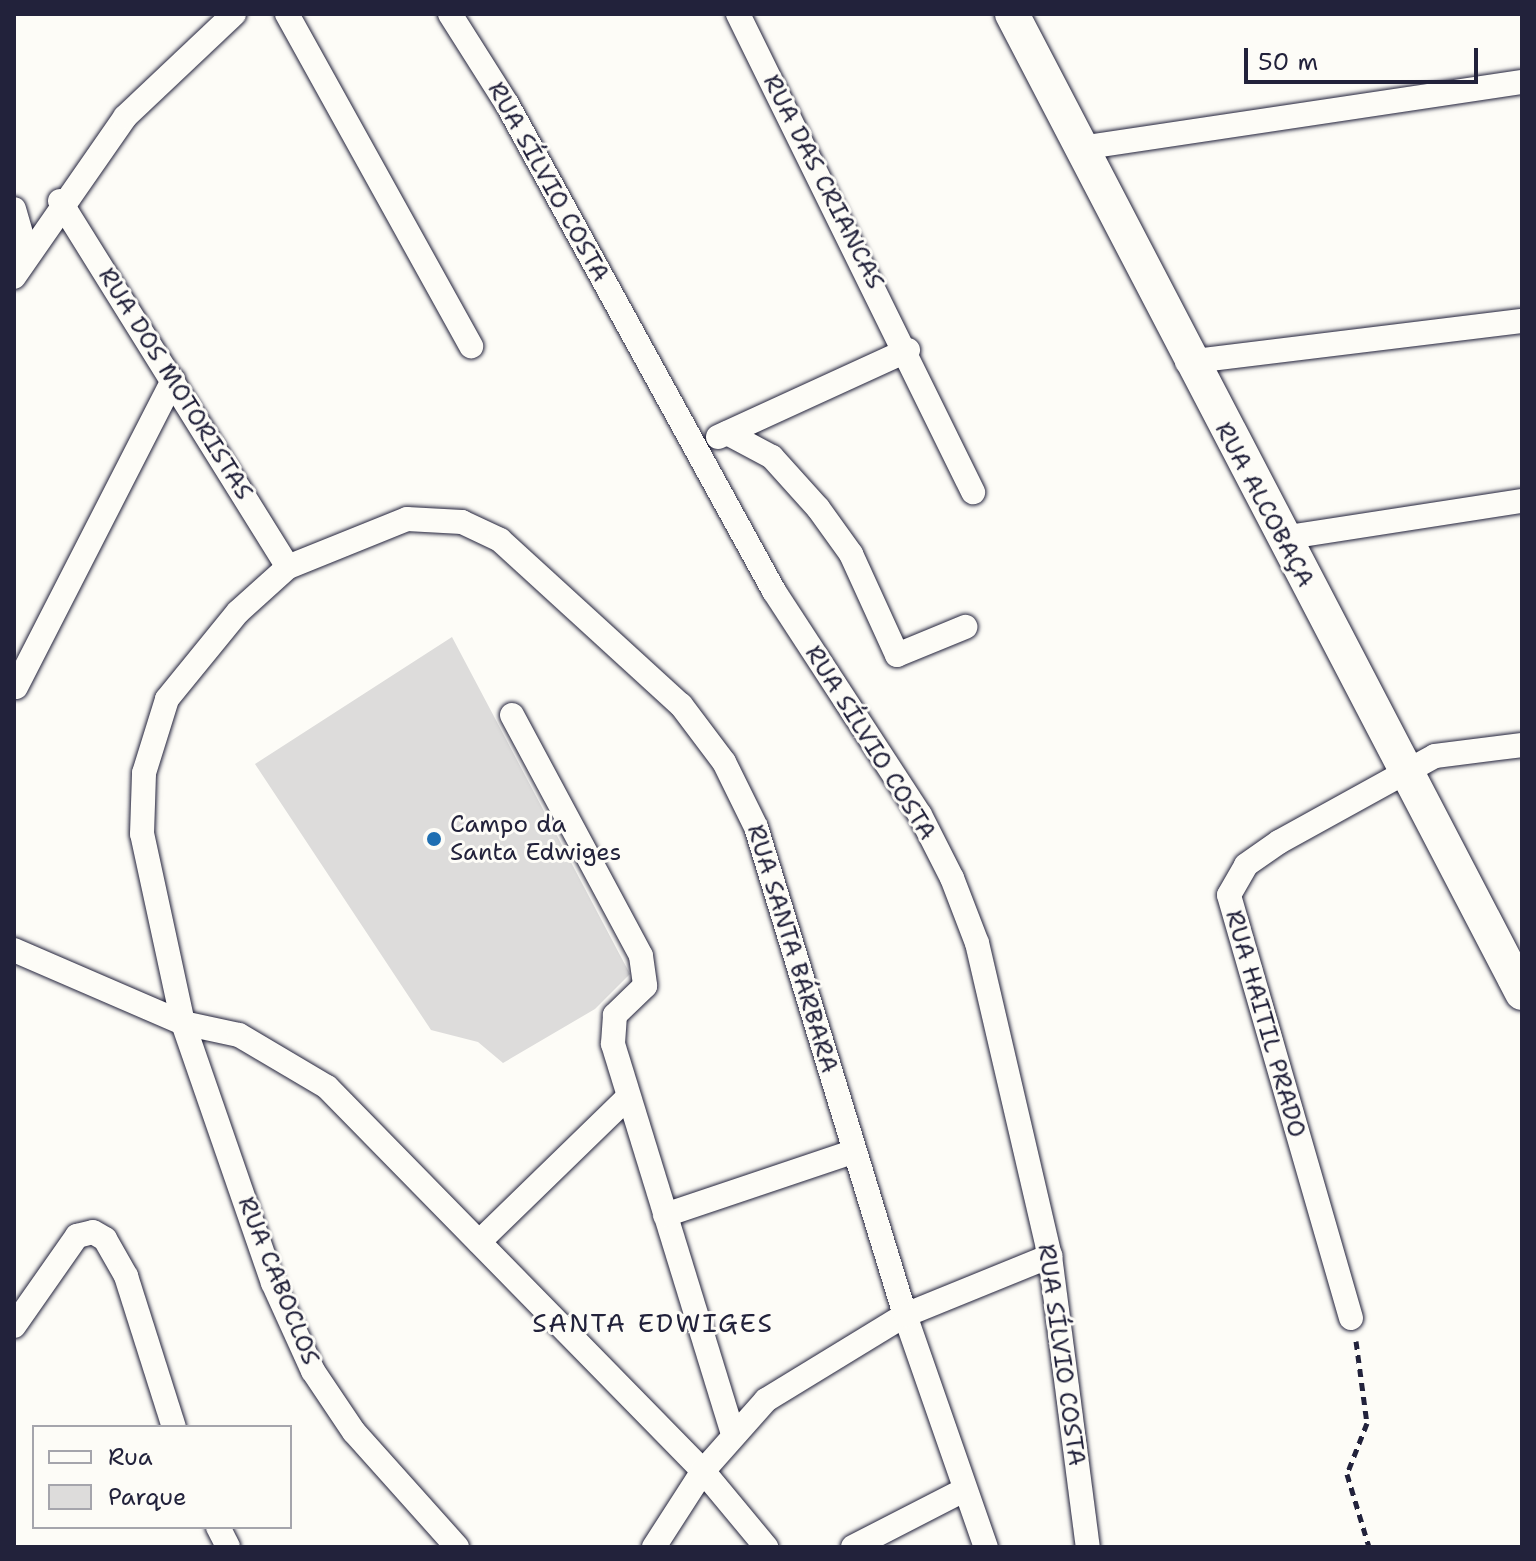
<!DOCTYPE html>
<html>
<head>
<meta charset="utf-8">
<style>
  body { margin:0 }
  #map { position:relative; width:1536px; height:1561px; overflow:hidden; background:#fdfcf7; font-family:"Shantell Sans",sans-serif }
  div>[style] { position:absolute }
  .green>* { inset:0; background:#dddcdb }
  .path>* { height:5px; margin-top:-2.5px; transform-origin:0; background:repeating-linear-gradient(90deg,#22223b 0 8px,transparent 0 14px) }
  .roads { filter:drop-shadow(0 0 2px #22223b) drop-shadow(0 0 2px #22223b) }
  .street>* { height:24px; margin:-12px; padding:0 12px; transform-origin:12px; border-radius:12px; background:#fdfcf7 }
  .secondary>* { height:34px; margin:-17px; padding:0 17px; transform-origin:17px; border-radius:17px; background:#fdfcf7 }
  .dots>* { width:22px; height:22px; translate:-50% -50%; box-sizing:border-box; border:4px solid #fdfcf7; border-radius:50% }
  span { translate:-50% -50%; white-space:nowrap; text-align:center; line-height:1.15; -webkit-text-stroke:6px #fdfcf7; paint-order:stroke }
  .street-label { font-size:24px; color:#22223b }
  .poi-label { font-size:24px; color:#22223b }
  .left { translate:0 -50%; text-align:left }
  .neighbourhood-label { font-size:26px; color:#22223b; letter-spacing:2px }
  .frame { position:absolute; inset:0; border:16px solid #22223b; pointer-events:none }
  .legend { position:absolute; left:32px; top:1425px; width:260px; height:104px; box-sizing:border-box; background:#fdfcf7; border:2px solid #a5a5ac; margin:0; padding:10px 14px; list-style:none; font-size:24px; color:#22223b }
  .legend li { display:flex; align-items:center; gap:16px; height:40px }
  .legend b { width:40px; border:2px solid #a5a5ac }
  .scale { position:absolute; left:1244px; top:48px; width:234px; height:36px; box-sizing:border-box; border:4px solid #22223b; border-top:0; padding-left:10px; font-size:24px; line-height:28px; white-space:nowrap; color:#22223b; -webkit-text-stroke:6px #fdfcf7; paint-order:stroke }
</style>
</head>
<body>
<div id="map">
  <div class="green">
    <div style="clip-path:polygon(452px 637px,630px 974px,595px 1009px,503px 1063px,478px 1042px,431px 1030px,255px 764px)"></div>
  </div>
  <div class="path">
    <div style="left:1356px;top:1341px;width:83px;rotate:82.4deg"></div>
    <div style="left:1367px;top:1423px;width:55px;rotate:111.4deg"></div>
    <div style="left:1347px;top:1474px;width:76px;rotate:73.2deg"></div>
  </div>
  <div class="roads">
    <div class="street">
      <div style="left:287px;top:14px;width:380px;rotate:61deg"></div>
      <div style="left:450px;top:14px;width:107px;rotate:57.7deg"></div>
      <div style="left:507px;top:104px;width:555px;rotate:61.27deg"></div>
      <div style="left:774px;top:591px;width:267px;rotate:56.9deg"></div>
      <div style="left:920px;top:815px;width:71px;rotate:63.1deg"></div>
      <div style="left:952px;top:878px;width:70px;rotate:69deg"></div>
      <div style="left:977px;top:943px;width:321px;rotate:76.9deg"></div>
      <div style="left:1050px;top:1256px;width:293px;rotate:82.6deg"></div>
      <div style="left:738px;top:14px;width:533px;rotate:63.82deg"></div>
      <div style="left:1080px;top:148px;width:447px;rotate:-8.5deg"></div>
      <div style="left:60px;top:201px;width:431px;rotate:58.1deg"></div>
      <div style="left:14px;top:209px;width:47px;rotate:73.9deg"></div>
      <div style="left:14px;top:277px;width:195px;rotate:-55.2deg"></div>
      <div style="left:125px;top:117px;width:150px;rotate:-43.4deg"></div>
      <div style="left:1187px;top:362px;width:337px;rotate:-7deg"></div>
      <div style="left:727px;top:433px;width:51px;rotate:28.1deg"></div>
      <div style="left:772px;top:457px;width:69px;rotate:48deg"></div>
      <div style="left:818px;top:508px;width:57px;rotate:54.3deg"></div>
      <div style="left:851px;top:554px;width:111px;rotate:65.5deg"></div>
      <div style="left:897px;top:655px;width:74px;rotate:-22.4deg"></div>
      <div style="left:718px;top:437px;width:209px;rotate:-24.6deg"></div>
      <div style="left:1282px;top:538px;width:243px;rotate:-8.8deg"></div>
      <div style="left:16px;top:687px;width:345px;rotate:-62.9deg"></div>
      <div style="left:512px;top:715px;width:273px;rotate:61.8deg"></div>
      <div style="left:641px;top:956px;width:30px;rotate:82deg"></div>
      <div style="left:645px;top:986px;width:42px;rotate:136deg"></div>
      <div style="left:615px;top:1015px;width:29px;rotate:94deg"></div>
      <div style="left:613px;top:1044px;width:408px;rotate:72.9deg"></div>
      <div style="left:14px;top:950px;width:184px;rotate:23.4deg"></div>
      <div style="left:183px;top:1023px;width:57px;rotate:12.1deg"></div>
      <div style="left:239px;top:1035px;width:102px;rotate:30.6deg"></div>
      <div style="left:327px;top:1087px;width:537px;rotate:45.6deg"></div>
      <div style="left:703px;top:1471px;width:99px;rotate:50.3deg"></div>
      <div style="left:665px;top:1215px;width:200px;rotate:-18.6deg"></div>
      <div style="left:479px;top:1242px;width:208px;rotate:-44.2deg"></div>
      <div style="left:1351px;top:1318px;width:440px;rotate:-106.1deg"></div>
      <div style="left:1229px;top:895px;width:34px;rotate:-60deg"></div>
      <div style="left:1246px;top:865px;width:40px;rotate:-34.9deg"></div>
      <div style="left:1279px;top:842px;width:178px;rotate:-28.9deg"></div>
      <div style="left:1435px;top:756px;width:88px;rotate:-7.2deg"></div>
      <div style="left:14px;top:1326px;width:110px;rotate:-55deg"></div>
      <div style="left:77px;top:1236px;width:16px;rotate:-14deg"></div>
      <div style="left:93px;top:1232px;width:14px;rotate:30deg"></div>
      <div style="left:105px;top:1239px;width:43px;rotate:60.4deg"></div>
      <div style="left:126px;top:1276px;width:158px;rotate:72.4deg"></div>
      <div style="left:218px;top:1527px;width:22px;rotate:63deg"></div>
      <div style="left:457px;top:1547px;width:154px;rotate:-131.8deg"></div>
      <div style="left:354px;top:1432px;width:73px;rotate:-123.9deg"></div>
      <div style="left:313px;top:1371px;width:97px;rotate:-114.4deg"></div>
      <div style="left:273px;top:1283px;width:275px;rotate:-109.1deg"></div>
      <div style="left:183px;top:1023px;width:193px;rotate:-102.2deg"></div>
      <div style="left:142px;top:834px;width:61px;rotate:-88.1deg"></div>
      <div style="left:144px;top:773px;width:77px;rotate:-72.7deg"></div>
      <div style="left:167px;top:699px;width:112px;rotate:-50.8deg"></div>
      <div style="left:238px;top:612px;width:67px;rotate:-42deg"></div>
      <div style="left:288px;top:567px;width:128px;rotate:-22deg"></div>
      <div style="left:407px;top:519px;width:55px;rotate:3.1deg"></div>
      <div style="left:462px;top:522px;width:42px;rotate:25.3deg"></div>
      <div style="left:500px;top:540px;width:245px;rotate:42.4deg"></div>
      <div style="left:681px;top:705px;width:71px;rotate:53deg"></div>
      <div style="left:724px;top:762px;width:72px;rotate:63.8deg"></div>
      <div style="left:756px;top:827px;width:510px;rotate:73.02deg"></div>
      <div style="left:905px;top:1315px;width:246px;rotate:70.8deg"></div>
      <div style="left:654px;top:1547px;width:90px;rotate:-57.2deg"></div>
      <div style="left:703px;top:1471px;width:95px;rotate:-48.4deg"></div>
      <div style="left:766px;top:1400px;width:163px;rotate:-31.4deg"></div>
      <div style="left:905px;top:1315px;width:157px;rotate:-22.1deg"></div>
      <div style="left:853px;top:1547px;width:125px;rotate:-27.2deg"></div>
    </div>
    <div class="secondary">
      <div style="left:1012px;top:14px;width:1104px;rotate:62.48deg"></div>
    </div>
  </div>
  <div class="dots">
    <div style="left:434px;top:839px;background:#1f6fb2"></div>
  </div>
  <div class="street-label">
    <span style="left:548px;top:182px;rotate:61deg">RUA SÍLVIO COSTA</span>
    <span style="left:823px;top:182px;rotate:63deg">RUA DAS CRIANCAS</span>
    <span style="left:175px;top:384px;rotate:58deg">RUA DOS MOTORISTAS</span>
    <span style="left:1264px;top:505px;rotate:62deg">RUA ALCOBAÇA</span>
    <span style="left:870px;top:743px;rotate:58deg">RUA SÍLVIO COSTA</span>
    <span style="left:792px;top:949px;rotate:73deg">RUA SANTA BÁRBARA</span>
    <span style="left:1265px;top:1024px;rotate:74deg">RUA HAITIL PRADO</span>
    <span style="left:278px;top:1281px;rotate:68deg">RUA CABOCLOS</span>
    <span style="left:1061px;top:1355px;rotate:82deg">RUA SÍLVIO COSTA</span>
  </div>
  <div class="poi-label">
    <span class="left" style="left:450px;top:839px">Campo da<br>Santa Edwiges</span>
  </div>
  <div class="neighbourhood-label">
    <span style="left:653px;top:1323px">SANTA EDWIGES</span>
  </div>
  <div class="frame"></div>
  <ul class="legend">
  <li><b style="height:10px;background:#fdfcf7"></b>Rua</li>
  <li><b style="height:22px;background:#dddcdb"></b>Parque</li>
  </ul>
  <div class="scale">50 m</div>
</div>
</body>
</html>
